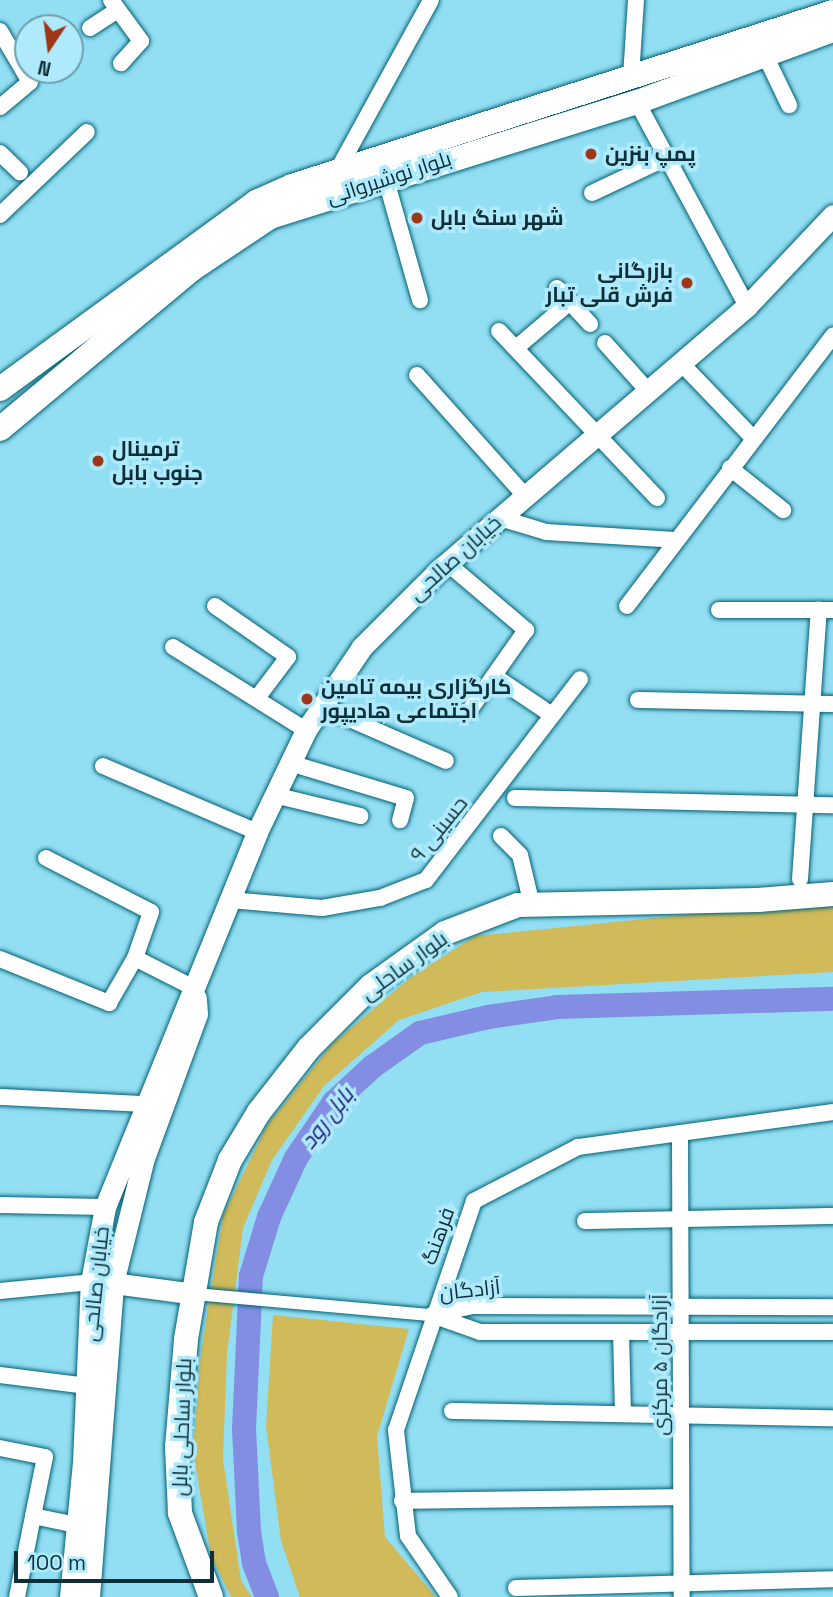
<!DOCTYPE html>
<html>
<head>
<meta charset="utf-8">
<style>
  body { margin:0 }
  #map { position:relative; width:833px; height:1597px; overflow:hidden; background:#92dff4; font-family:"Space Grotesk",Cairo,sans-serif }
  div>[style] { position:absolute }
  .green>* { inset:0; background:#d0ba5a }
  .river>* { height:24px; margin:-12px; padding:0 12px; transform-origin:12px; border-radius:12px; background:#838ee3 }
  .roads { filter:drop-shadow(0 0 2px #006174) drop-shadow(0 0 2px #006174) }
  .pedestrian>* { height:12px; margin:-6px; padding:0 6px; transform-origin:6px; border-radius:6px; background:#fff }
  .minor>* { height:16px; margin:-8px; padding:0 8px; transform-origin:8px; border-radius:8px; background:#fff }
  .secondary>* { height:21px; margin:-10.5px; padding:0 10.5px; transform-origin:10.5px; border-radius:10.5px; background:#fff }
  .primary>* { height:24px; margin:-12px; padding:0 12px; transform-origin:12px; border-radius:12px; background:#fff }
  .dots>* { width:19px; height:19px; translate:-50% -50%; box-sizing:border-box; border:4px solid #aeeafb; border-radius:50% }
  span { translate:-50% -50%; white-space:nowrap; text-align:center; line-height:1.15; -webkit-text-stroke:7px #aeeafb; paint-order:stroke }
  .poi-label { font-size:21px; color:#0e2f37; font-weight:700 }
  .left { translate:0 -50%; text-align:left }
  .right { translate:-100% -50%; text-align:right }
  .street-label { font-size:21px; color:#0e2f37 }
  .water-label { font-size:23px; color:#2a2486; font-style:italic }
  .north { position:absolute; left:14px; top:14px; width:70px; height:70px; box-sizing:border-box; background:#aeeafb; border:2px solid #6e9fad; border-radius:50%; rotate:193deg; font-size:19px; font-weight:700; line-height:28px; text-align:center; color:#0e2f37 }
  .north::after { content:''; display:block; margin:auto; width:24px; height:32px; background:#9e3717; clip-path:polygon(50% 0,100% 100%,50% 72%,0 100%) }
  .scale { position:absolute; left:14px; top:1551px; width:200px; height:32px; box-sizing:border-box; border:4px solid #0e2f37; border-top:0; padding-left:9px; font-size:21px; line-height:24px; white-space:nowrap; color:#0e2f37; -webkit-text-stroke:5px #aeeafb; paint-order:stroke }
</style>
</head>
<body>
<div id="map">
  <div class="green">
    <div style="clip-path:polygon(833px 905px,833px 972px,482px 992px,399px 1020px,324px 1086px,272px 1160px,243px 1228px,227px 1353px,223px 1459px,241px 1581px,252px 1597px,231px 1597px,211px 1556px,193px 1451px,201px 1352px,223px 1215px,267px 1125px,332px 1044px,410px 978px,475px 936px,733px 910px)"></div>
    <div style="clip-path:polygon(273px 1315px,409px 1329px,377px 1436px,385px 1537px,436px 1597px,300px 1597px,281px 1541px,266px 1426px)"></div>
  </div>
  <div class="river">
    <div style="left:267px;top:1597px;width:36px;rotate:-111deg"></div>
    <div style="left:254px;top:1563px;width:32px;rotate:-99deg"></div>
    <div style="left:249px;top:1531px;width:102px;rotate:-92.8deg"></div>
    <div style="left:244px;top:1429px;width:153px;rotate:-87.4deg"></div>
    <div style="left:251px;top:1276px;width:62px;rotate:-73deg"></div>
    <div style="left:269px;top:1217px;width:65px;rotate:-65.4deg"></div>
    <div style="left:296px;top:1158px;width:68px;rotate:-55.8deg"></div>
    <div style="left:334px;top:1102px;width:52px;rotate:-42.6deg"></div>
    <div style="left:372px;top:1067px;width:59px;rotate:-35.3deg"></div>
    <div style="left:420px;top:1033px;width:70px;rotate:-13.2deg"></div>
    <div style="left:488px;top:1017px;width:70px;rotate:-8.2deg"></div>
    <div style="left:557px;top:1007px;width:276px;rotate:-1.7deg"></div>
  </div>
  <div class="roads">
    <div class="pedestrian">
      <div style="left:195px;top:1294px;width:238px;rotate:5.1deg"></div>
    </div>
    <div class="minor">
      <div style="left:111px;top:0;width:51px;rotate:53.8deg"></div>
      <div style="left:141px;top:41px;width:30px;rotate:132deg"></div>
      <div style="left:90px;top:28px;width:33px;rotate:-33deg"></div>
      <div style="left:0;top:31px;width:59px;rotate:59.5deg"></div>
      <div style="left:30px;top:82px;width:39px;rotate:140deg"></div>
      <div style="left:764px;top:53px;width:58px;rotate:64.3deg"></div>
      <div style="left:631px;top:77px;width:77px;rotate:-86.3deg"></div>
      <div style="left:637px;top:102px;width:232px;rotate:61.7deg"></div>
      <div style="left:0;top:153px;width:28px;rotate:44deg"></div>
      <div style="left:336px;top:173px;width:197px;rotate:-61.2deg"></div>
      <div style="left:386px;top:180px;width:125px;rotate:74.2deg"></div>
      <div style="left:592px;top:193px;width:82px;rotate:-25.3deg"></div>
      <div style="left:0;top:215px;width:120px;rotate:-43.7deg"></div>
      <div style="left:557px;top:288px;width:49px;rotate:47.5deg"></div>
      <div style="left:499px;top:331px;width:230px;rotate:46.6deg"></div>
      <div style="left:605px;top:343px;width:64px;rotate:48.1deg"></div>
      <div style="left:516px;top:348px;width:71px;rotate:-40.4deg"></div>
      <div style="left:681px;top:363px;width:104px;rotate:46.2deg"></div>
      <div style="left:417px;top:375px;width:162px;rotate:48.2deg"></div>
      <div style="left:730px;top:468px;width:68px;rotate:38.4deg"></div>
      <div style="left:500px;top:518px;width:48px;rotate:16.9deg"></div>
      <div style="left:546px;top:532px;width:129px;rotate:3.5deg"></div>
      <div style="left:447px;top:563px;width:104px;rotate:40.3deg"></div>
      <div style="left:526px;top:630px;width:99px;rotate:125.1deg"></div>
      <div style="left:215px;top:606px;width:89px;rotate:34.9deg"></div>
      <div style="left:288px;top:657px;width:51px;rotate:127.1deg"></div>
      <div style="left:627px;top:606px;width:340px;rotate:-52.7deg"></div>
      <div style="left:719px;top:610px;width:114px"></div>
      <div style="left:173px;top:647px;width:157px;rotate:32deg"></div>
      <div style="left:494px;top:676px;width:70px;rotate:33.9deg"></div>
      <div style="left:638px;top:700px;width:195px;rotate:1.2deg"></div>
      <div style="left:322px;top:707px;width:135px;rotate:23.5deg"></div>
      <div style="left:290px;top:763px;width:121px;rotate:16.8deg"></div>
      <div style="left:406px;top:798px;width:23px;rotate:105deg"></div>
      <div style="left:103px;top:766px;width:168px;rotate:23.2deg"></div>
      <div style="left:274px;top:795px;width:89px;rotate:13.7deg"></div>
      <div style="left:515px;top:798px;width:318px;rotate:1.3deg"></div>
      <div style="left:501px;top:836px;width:27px;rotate:45deg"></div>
      <div style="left:520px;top:855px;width:51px;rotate:76.5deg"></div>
      <div style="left:46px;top:858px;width:118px;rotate:27.2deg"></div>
      <div style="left:151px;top:912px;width:49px;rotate:109.2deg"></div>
      <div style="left:800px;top:879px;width:270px;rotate:-86deg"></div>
      <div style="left:230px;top:900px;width:92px;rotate:5deg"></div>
      <div style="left:322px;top:908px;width:59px;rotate:-9.8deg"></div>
      <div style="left:380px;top:898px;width:49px;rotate:-21.4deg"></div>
      <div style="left:426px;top:880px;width:253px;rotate:-52.5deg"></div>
      <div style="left:0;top:959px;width:118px;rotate:22deg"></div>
      <div style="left:109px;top:1003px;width:52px;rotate:-60deg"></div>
      <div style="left:135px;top:958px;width:68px;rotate:26.9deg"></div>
      <div style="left:0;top:1097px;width:143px;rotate:2.8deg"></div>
      <div style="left:680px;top:1133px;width:464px;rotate:89.8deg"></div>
      <div style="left:0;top:1205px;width:105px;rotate:1.1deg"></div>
      <div style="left:585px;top:1221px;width:248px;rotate:-1.2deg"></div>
      <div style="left:0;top:1291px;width:91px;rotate:-5.6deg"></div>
      <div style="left:432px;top:1315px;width:51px;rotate:19.5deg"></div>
      <div style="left:480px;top:1332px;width:353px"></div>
      <div style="left:432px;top:1315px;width:42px;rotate:-12.4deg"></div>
      <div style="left:473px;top:1306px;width:360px;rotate:0.2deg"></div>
      <div style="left:621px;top:1332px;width:82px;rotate:88.6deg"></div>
      <div style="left:0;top:1375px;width:88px;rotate:7.2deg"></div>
      <div style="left:452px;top:1411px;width:381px;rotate:1.1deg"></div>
      <div style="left:0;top:1448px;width:46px;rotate:11.3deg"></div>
      <div style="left:45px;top:1457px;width:60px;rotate:101.5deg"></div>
      <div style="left:33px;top:1516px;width:45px;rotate:11.6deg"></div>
      <div style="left:402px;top:1501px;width:279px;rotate:-0.8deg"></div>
      <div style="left:516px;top:1588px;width:317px;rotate:-1.6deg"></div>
      <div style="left:17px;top:1597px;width:83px;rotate:-78.8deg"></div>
      <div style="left:450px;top:1597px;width:74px;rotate:-124.5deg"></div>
      <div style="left:408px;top:1536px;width:107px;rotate:-96.5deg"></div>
      <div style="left:396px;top:1430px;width:242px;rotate:-71.2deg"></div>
      <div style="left:474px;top:1201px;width:117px;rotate:-27.4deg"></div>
      <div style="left:578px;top:1147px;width:257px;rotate:-7.8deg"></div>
    </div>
    <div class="secondary">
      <div style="left:113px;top:1283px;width:83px;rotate:7.6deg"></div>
      <div style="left:70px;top:1597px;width:136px;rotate:-84.5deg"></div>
      <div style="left:83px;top:1462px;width:180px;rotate:-87.5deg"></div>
      <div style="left:91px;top:1282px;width:76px;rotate:-79.4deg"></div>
      <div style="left:105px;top:1207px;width:405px;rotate:-67.9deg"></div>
      <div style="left:257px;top:832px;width:113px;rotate:-64.3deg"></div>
      <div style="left:306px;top:730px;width:100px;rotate:-56deg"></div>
      <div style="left:362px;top:647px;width:107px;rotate:-45deg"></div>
      <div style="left:438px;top:571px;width:407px;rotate:-40.6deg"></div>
      <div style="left:747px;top:306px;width:125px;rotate:-46.6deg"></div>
      <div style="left:89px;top:1597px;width:315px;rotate:-85.6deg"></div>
      <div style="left:113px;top:1283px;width:129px;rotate:-76.1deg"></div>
      <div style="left:144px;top:1158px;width:153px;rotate:-69.8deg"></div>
      <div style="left:197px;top:1014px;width:16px;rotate:-94deg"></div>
    </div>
    <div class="primary">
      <div style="left:0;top:389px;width:317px;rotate:-36.1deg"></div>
      <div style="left:256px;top:202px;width:39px;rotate:-24deg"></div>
      <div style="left:292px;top:186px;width:568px;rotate:-17.83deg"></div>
      <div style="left:0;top:429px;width:250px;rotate:-39.8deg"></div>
      <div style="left:192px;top:269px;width:94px;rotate:-33.7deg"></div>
      <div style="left:270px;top:217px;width:385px;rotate:-17.4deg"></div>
      <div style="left:637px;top:102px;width:209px;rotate:-20.2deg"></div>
      <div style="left:211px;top:1597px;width:90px;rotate:-110.3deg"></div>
      <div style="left:180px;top:1513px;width:66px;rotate:-92.6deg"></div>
      <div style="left:177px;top:1447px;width:108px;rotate:-85.2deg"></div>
      <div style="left:186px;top:1339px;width:119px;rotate:-80.3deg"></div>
      <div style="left:206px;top:1222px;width:66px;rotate:-68.8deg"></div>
      <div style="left:230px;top:1160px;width:56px;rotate:-58.9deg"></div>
      <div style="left:259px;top:1112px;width:81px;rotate:-52deg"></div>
      <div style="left:309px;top:1048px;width:88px;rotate:-45deg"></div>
      <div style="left:371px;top:986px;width:91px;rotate:-35.6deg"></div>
      <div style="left:445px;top:933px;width:78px;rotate:-21deg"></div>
      <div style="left:518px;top:905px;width:240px;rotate:-1.2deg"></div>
      <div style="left:758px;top:900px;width:75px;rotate:-4.6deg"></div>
    </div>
  </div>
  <div class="dots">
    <div style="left:591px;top:154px;background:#9e3717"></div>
    <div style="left:417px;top:218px;background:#9e3717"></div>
    <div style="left:687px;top:283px;background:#9e3717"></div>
    <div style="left:98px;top:461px;background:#9e3717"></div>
    <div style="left:307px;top:699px;background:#9e3717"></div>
  </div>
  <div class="poi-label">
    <span class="left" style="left:605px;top:154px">پمپ بنزین</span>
    <span class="left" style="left:431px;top:218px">شهر سنگ بابل</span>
    <span class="right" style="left:673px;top:283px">بازرگانی<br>فرش قلی تبار</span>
    <span class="left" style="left:112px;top:461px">ترمینال<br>جنوب بابل</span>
    <span class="left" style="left:321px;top:699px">کارگزاری بیمه تامین<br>اجتماعی هادیپور</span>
  </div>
  <div class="street-label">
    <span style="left:389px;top:178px;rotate:-18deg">بلوار نوشیروانی</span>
    <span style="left:455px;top:558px;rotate:-42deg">خيابان صالحی</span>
    <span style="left:439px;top:829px;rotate:-51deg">حسینی ٩</span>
    <span style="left:404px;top:966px;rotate:-36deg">بلوار ساحلی</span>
    <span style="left:438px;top:1236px;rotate:-70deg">فرهنگ</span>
    <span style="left:96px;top:1284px;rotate:-84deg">خيابان صالحی</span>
    <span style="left:470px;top:1290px;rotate:-6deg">آزادگان</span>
    <span style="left:660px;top:1365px;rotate:-90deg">آزادگان ۵ مرکزی</span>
    <span style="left:182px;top:1427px;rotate:-88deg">بلوار ساحلی بابل</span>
  </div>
  <div class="water-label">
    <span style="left:327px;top:1118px;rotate:-52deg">بابل رود</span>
  </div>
  <div class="north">N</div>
  <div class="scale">100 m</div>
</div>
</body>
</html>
